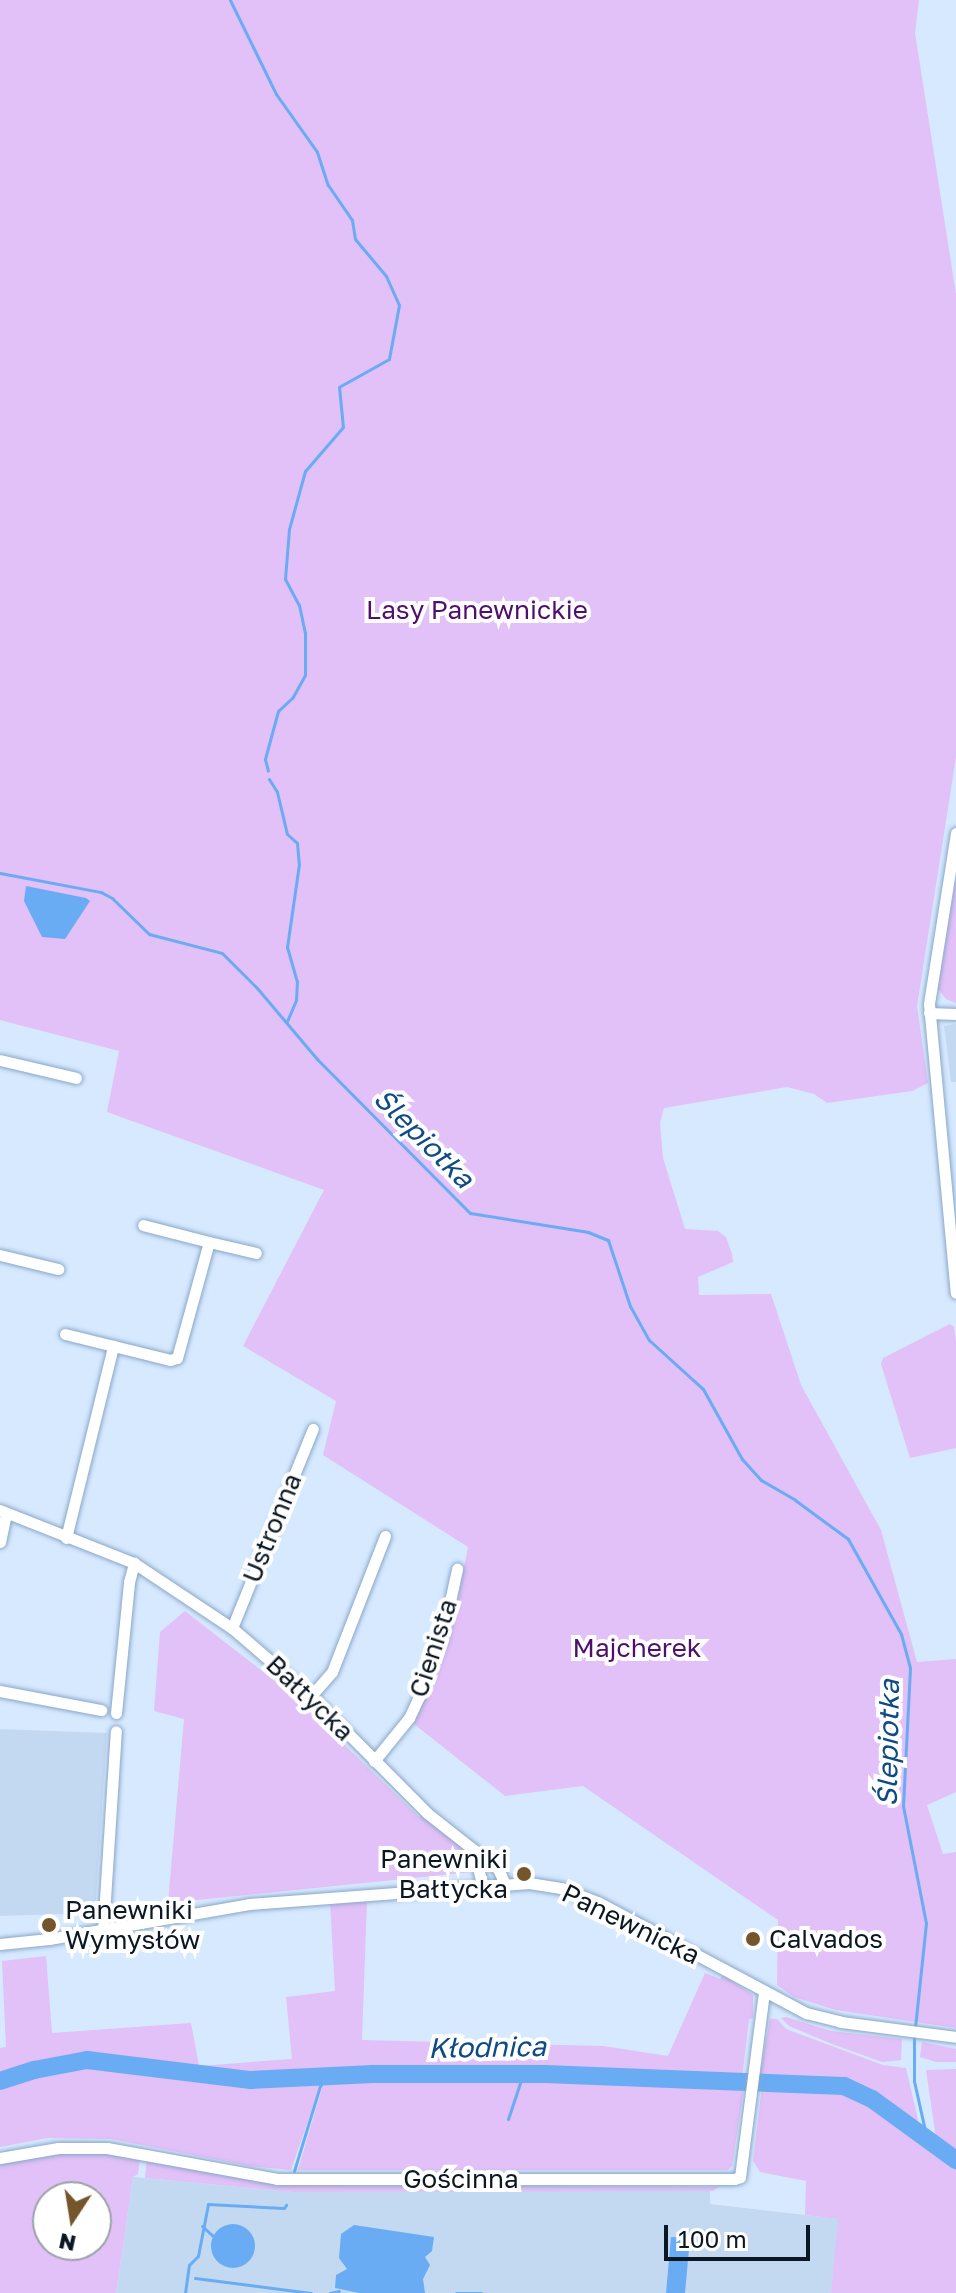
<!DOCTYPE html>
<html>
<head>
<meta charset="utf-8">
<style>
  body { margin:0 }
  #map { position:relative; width:956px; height:2293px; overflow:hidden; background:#d6e9ff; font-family:"Golos Text",sans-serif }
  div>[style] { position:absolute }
  .built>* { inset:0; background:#c3d9f1 }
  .green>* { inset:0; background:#e2c0f8 }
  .water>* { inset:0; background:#69acf4 }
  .round { border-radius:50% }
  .stream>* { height:3px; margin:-1.5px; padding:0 1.5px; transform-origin:1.5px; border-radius:1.5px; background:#69acf4 }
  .river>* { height:18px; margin:-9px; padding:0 9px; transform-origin:9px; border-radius:9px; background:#69acf4 }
  .roads { filter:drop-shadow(0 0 2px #89a7c8) drop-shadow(0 0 2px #89a7c8) }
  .minor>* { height:11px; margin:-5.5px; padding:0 5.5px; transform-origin:5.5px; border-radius:5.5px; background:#fff }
  .dots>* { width:22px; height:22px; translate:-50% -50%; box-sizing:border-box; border:4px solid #fff; border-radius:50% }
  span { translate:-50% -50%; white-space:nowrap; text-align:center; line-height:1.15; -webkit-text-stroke:8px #fff; paint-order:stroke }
  .park-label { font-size:26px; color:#4f106c }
  .street-label { font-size:26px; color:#0b1723 }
  .poi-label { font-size:26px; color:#0b1723 }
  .right { translate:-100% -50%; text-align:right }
  .left { translate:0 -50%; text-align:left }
  .water-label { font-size:28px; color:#0e4b84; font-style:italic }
  .north { position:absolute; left:32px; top:2181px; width:80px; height:80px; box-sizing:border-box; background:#fff; border:2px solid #9da2a7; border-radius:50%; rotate:192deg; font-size:22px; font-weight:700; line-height:32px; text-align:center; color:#0b1723 }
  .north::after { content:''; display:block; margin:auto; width:28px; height:36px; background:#75552b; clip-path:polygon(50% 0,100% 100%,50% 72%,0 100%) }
  .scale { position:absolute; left:664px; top:2225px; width:146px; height:36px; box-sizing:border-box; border:4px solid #0b1723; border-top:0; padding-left:10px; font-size:24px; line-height:28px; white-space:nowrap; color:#0b1723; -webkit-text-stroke:6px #fff; paint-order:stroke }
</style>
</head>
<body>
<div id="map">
  <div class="built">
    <div style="clip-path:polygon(956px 1024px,956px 1082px,951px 1082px,944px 1026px)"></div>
    <div style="clip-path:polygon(0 1729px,107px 1733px,95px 1913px,0 1916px)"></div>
    <div style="clip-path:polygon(133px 2177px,294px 2192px,710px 2189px,710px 2204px,839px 2219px,831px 2293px,116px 2293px)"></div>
  </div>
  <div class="green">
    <div style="clip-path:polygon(0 0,919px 0,915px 33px,956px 294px,956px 757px,917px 1006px,928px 1083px,912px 1091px,827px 1103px,814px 1094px,787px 1087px,664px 1108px,660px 1123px,663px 1158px,685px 1229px,718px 1231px,726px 1237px,732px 1254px,733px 1262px,698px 1277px,699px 1295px,771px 1294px,801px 1385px,881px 1530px,917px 1662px,956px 1659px,956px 1792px,927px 1805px,943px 1854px,956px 1852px,956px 2028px,836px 2010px,794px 1997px,777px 1985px,778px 1920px,583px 1786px,505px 1796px,414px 1724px,450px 1639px,468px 1547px,323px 1455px,336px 1401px,243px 1346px,324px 1190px,107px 1112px,119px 1051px,0 1020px)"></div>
    <div style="clip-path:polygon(956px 878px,956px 1003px,946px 999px,938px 989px)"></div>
    <div style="clip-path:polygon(950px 1324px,954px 1327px,956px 1342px,956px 1448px,910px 1458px,881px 1364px,883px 1358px)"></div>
    <div style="clip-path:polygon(185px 1611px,294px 1696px,419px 1817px,423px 1815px,466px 1850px,472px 1872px,168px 1903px,184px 1719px,154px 1711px,160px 1632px)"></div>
    <div style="clip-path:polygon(367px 1901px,362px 2040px,603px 2046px,668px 2056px,705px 1973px,720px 1979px,723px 1975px,753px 1995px,753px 2018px,749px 2019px,742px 2078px,538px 2069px,252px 2075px,192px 2070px,87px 2054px,24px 2067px,0 2077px,0 2048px,6px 2047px,2px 1961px,46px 1956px,52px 2033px,191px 2023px,199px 2066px,292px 2059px,286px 1997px,335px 1991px,330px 1902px)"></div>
    <div style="clip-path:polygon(786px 2017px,831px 2031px,902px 2039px,901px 2060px,882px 2062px,832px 2044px,789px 2026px,781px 2018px)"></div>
    <div style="clip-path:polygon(770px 2019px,777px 2019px,786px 2029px,883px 2065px,906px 2068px,920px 2128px,873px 2095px,837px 2082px,759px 2080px)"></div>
    <div style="clip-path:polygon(922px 2042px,956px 2049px,956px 2062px,936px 2062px,920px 2057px)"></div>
    <div style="clip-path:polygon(85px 2064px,249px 2083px,322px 2080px,291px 2170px,249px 2166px,111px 2139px,47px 2138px,0 2147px,0 2084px,35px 2073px)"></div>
    <div style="clip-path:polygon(956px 2069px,956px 2152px,936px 2138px,926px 2070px)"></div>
    <div style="clip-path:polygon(546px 2077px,744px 2088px,732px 2166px,728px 2170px,298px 2170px,322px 2088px,331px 2078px)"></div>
    <div style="clip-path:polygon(762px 2086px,843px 2090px,871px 2102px,956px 2164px,956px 2293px,831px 2293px,838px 2219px,805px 2215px,806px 2181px,760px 2172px,753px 2161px)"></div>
    <div style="clip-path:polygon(evenodd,95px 2152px,140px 2157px,138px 2174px,133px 2177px,116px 2293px,0 2293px,0 2163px,57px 2153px,95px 2152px,48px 2197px,96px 2197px,96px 2245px,48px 2245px,48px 2197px)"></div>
    <div style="clip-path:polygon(147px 2159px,277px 2185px,719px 2187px,713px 2191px,294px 2192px,145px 2178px)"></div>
  </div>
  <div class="water">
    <div style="clip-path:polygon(26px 886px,86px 898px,90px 901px,65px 939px,42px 937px,24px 901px)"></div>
    <div class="round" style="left:211px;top:2224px;width:44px;height:44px"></div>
    <div style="clip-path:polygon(354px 2225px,434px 2237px,432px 2251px,425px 2257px,430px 2265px,423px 2279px,425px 2293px,359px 2293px,335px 2288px,336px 2275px,347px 2269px,339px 2258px,341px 2234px)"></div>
    <div style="clip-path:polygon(671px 2237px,690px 2238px,685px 2293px,666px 2293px)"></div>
  </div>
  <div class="stream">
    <div style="left:230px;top:0;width:105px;rotate:63.9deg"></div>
    <div style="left:276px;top:94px;width:71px;rotate:54.7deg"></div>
    <div style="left:317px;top:152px;width:35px;rotate:72deg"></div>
    <div style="left:328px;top:185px;width:42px;rotate:55.6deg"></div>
    <div style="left:352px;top:220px;width:19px;rotate:81deg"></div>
    <div style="left:355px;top:239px;width:48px;rotate:50deg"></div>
    <div style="left:386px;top:276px;width:32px;rotate:66deg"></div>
    <div style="left:399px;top:305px;width:55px;rotate:100.5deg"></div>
    <div style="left:389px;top:359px;width:57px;rotate:150.8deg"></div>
    <div style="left:339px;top:387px;width:40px;rotate:84.3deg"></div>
    <div style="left:343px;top:427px;width:58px;rotate:130.8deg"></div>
    <div style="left:305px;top:471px;width:60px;rotate:105.4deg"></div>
    <div style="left:289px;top:529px;width:50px;rotate:94.6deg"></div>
    <div style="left:285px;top:579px;width:30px;rotate:62deg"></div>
    <div style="left:299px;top:605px;width:29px;rotate:78deg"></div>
    <div style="left:305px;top:633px;width:42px;rotate:90deg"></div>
    <div style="left:305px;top:675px;width:26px;rotate:119deg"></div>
    <div style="left:292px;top:698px;width:19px;rotate:137deg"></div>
    <div style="left:278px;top:711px;width:50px;rotate:105.2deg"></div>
    <div style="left:265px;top:759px;width:12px;rotate:76deg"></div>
    <div style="left:269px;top:779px;width:15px;rotate:58deg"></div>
    <div style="left:277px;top:792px;width:43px;rotate:76.6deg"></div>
    <div style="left:287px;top:834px;width:13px;rotate:42deg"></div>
    <div style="left:297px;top:843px;width:21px;rotate:85deg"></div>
    <div style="left:299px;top:864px;width:84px;rotate:98.2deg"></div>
    <div style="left:287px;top:947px;width:35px;rotate:74deg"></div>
    <div style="left:297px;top:981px;width:19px;rotate:93deg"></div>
    <div style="left:296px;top:1000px;width:23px;rotate:113deg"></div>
    <div style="left:0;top:873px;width:103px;rotate:10.7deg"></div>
    <div style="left:101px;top:892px;width:13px;rotate:29deg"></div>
    <div style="left:112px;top:898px;width:52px;rotate:44.2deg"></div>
    <div style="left:149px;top:934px;width:75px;rotate:14.6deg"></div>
    <div style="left:222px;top:953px;width:49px;rotate:45deg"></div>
    <div style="left:257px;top:988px;width:93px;rotate:49.8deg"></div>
    <div style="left:317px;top:1059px;width:217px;rotate:45.2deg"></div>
    <div style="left:470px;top:1213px;width:120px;rotate:9.1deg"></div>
    <div style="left:588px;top:1232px;width:22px;rotate:22deg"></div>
    <div style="left:608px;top:1240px;width:70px;rotate:71.6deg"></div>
    <div style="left:630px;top:1306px;width:39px;rotate:61deg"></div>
    <div style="left:649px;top:1340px;width:73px;rotate:42.2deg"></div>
    <div style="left:703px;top:1389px;width:80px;rotate:60.9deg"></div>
    <div style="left:742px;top:1459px;width:28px;rotate:48deg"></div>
    <div style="left:761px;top:1480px;width:39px;rotate:30deg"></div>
    <div style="left:795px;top:1500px;width:66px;rotate:36.3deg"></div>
    <div style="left:848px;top:1539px;width:109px;rotate:60.8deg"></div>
    <div style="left:901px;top:1634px;width:35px;rotate:75deg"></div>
    <div style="left:910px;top:1668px;width:138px;rotate:92.9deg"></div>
    <div style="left:903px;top:1806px;width:119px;rotate:78.9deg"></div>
    <div style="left:926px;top:1923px;width:106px;rotate:96deg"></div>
    <div style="left:914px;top:2035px;width:46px;rotate:90deg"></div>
    <div style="left:914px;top:2081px;width:55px;rotate:77.5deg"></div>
    <div style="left:508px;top:2119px;width:47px;rotate:-71.6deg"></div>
    <div style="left:294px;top:2171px;width:89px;rotate:-73deg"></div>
    <div style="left:320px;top:2086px;width:13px;rotate:-51deg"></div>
    <div style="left:202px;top:2226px;width:15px;rotate:42deg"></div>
    <div style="left:195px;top:2278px;width:117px;rotate:7.4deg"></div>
    <div style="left:185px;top:2293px;width:28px;rotate:-82deg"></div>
    <div style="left:189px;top:2265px;width:13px;rotate:-45deg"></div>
    <div style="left:198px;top:2256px;width:53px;rotate:-79.1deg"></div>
    <div style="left:208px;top:2204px;width:76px;rotate:3deg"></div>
    <div style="left:284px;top:2208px;width:4px;rotate:-56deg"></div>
    <div style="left:330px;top:2293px;width:9px;rotate:-13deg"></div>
    <div style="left:456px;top:2293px;width:25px"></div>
  </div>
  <div class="river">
    <div style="left:0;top:2081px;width:36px;rotate:-18deg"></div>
    <div style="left:34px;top:2070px;width:54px;rotate:-10.7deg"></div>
    <div style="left:87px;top:2060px;width:165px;rotate:7deg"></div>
    <div style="left:251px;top:2080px;width:122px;rotate:-2.8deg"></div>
    <div style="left:373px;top:2074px;width:172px"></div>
    <div style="left:545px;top:2074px;width:299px;rotate:2.3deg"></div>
    <div style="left:844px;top:2086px;width:31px;rotate:25deg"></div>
    <div style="left:872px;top:2099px;width:104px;rotate:36deg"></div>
  </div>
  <div class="roads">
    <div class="minor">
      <div style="left:956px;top:833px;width:173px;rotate:99deg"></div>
      <div style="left:929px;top:1004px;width:290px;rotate:84.7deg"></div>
      <div style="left:929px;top:1013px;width:27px;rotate:2deg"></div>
      <div style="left:0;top:1060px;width:78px;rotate:13.3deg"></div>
      <div style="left:209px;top:1242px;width:48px;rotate:13.2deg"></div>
      <div style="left:0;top:1255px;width:60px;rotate:13.6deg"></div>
      <div style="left:65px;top:1334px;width:108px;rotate:13.9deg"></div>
      <div style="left:170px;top:1360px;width:7px;rotate:-16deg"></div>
      <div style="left:177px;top:1358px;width:120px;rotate:-74.6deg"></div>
      <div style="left:209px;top:1242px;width:68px;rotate:-165.6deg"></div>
      <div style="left:0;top:1510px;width:144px;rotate:21.6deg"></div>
      <div style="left:134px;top:1563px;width:118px;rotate:33.6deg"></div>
      <div style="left:232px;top:1628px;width:104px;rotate:40.7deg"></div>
      <div style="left:311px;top:1696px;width:165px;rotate:45.2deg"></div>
      <div style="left:427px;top:1813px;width:90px;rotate:38.3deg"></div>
      <div style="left:498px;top:1869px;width:17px;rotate:65deg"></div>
      <div style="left:66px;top:1538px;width:198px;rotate:-76.2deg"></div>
      <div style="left:0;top:1542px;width:29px;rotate:-78deg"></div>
      <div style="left:232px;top:1628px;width:215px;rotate:-67.9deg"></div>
      <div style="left:0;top:1691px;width:103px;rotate:10.7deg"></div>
      <div style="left:311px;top:1696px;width:32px;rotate:-49deg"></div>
      <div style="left:332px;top:1672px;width:146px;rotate:-68.7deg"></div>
      <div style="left:116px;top:1713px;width:132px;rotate:-84.3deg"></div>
      <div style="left:129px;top:1582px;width:20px;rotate:-75deg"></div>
      <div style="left:374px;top:1761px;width:55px;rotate:-50.9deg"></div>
      <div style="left:409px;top:1718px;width:23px;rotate:-65deg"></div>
      <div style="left:419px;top:1697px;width:63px;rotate:-68.7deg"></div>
      <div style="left:442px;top:1638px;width:71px;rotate:-77.7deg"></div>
      <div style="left:474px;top:1850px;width:36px;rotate:77deg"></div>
      <div style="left:103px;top:1930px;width:199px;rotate:-86.3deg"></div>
      <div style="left:0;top:1944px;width:49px;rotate:-5.8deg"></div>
      <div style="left:49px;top:1939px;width:203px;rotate:-9.9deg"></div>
      <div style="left:249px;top:1904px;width:281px;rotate:-4.3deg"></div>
      <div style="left:529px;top:1883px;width:32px;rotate:9deg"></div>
      <div style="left:561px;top:1888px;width:40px;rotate:21deg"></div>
      <div style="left:598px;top:1902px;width:236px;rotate:28.1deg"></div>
      <div style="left:806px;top:2013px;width:36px;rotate:14deg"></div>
      <div style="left:841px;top:2022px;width:116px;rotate:7.4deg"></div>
      <div style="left:0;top:2158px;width:59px;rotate:-9.8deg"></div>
      <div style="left:58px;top:2148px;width:49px"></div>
      <div style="left:107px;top:2148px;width:173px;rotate:10.3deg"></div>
      <div style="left:277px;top:2179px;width:457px"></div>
      <div style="left:734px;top:2179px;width:6px;rotate:-18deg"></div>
      <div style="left:740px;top:2177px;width:187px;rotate:-82.6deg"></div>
    </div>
  </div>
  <div class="dots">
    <div style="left:524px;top:1874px;background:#75552b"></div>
    <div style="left:49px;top:1925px;background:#75552b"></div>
    <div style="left:753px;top:1939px;background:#75552b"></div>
  </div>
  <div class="park-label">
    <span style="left:477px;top:610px">Lasy Panewnickie</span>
    <span style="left:637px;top:1648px">Majcherek</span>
  </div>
  <div class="street-label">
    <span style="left:272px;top:1528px;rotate:-68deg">Ustronna</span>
    <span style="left:433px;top:1648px;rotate:-72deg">Cienista</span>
    <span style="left:310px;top:1698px;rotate:44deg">Bałtycka</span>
    <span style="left:631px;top:1924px;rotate:26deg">Panewnicka</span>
    <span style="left:461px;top:2179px">Gościnna</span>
  </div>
  <div class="poi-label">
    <span class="right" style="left:508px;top:1874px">Panewniki<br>Bałtycka</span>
    <span class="left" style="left:65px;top:1925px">Panewniki<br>Wymysłów</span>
    <span class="left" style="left:769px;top:1939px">Calvados</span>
  </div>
  <div class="water-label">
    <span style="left:424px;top:1138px;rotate:45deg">Ślepiotka</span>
    <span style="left:888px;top:1743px;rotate:-89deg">Ślepiotka</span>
    <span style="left:487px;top:2047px;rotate:-1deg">Kłodnica</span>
  </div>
  <div class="north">N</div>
  <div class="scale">100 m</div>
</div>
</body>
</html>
